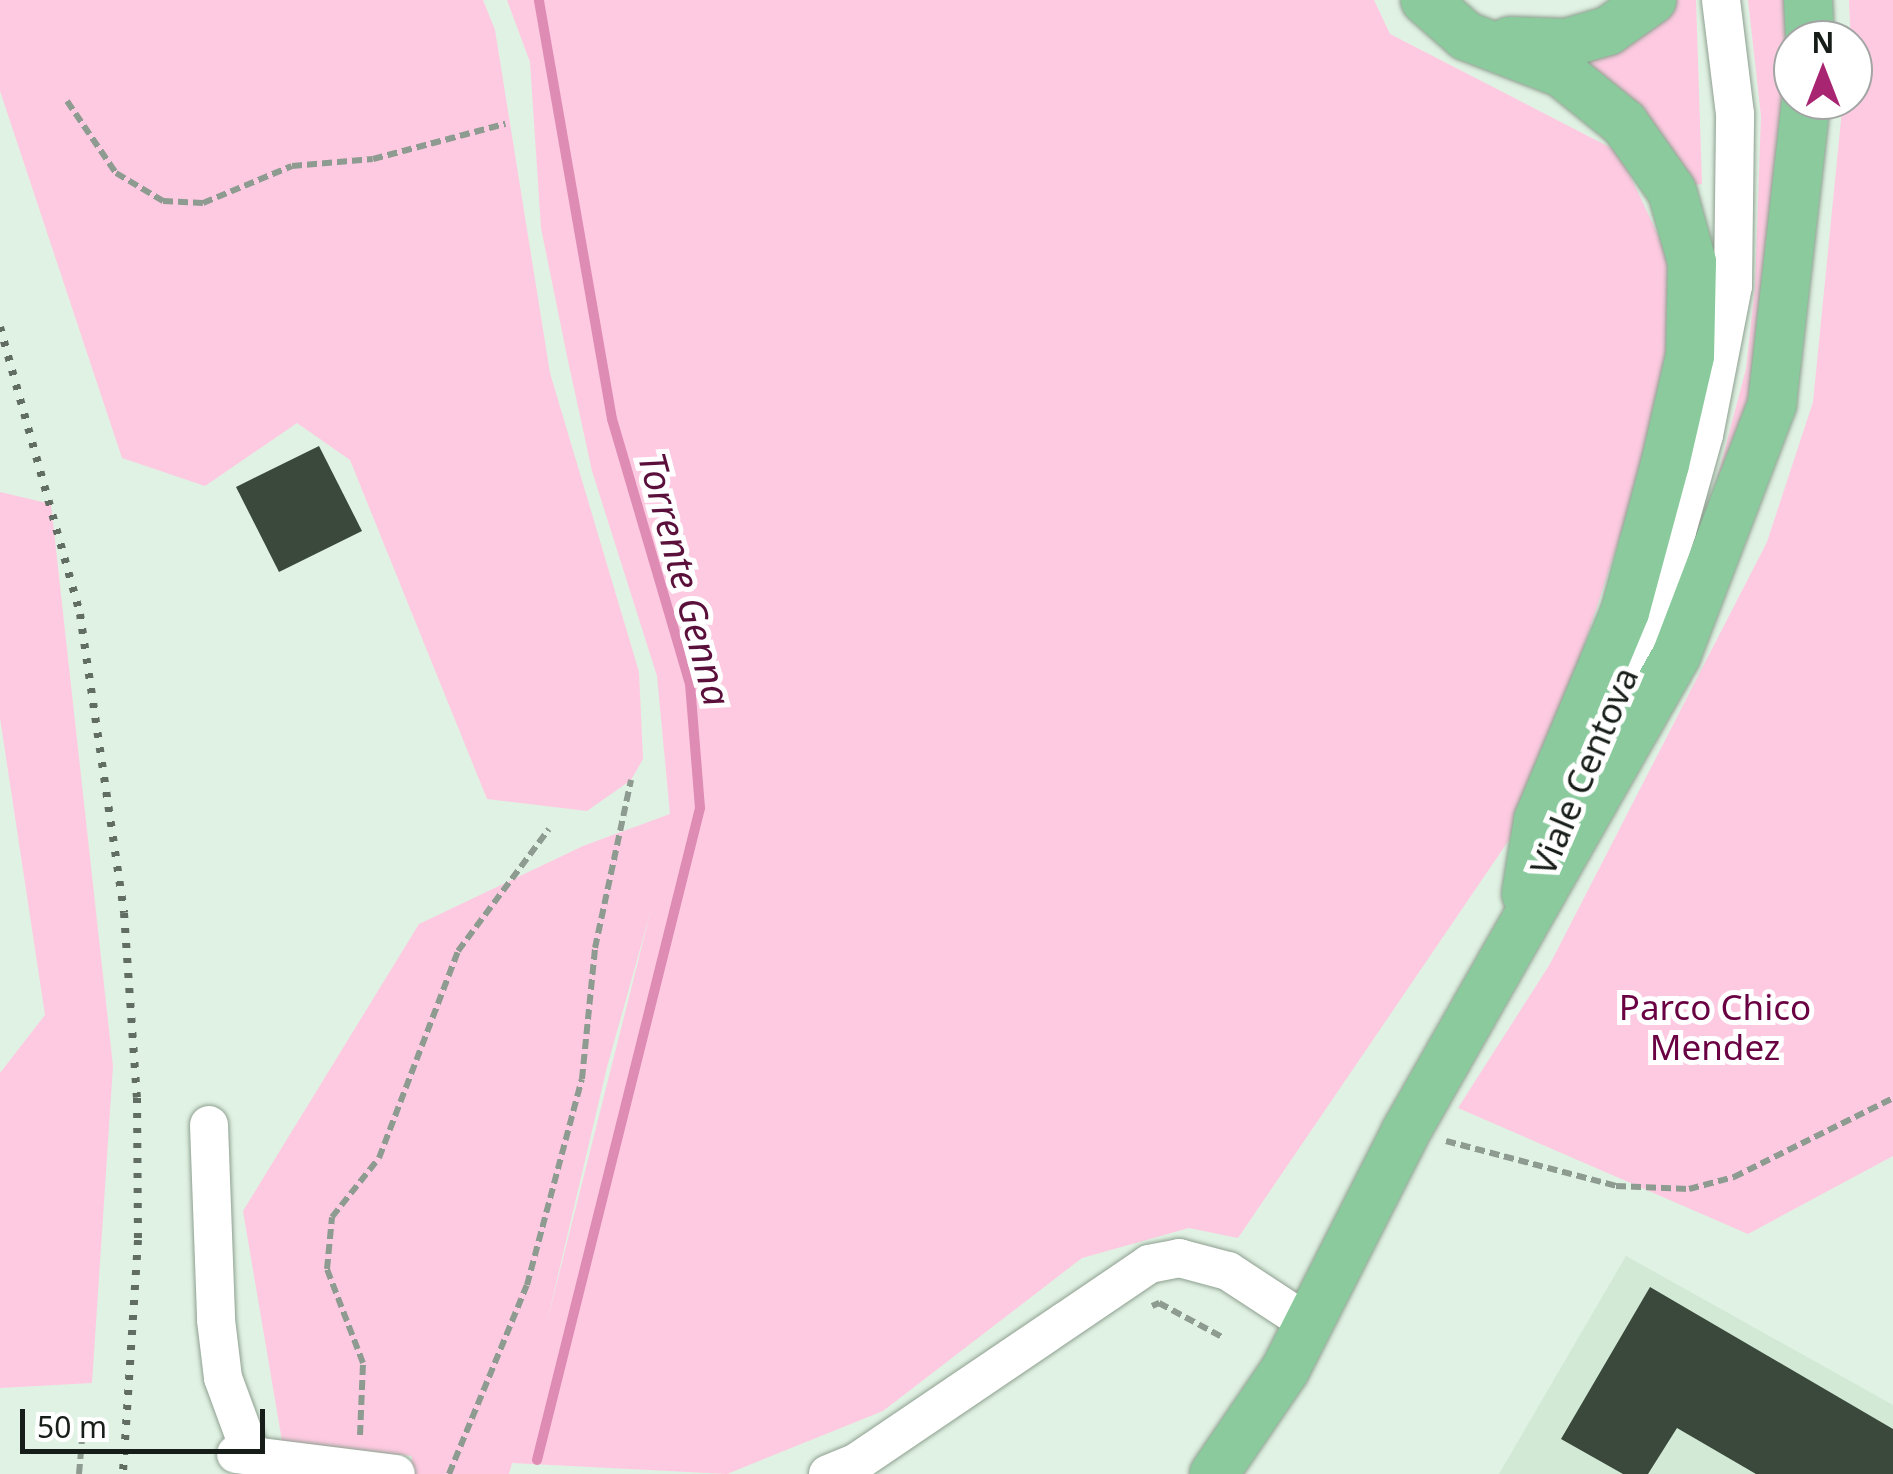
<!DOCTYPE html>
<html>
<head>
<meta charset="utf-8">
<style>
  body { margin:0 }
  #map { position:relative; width:1893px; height:1474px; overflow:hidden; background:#e0f2e3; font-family:"Noto Sans",sans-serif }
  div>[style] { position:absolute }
  .built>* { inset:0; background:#d1e9d5 }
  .green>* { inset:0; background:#fecae1 }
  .stream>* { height:10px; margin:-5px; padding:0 5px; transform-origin:5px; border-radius:5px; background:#df8cb4 }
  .building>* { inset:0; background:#3a493c }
  .path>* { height:6px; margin-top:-3px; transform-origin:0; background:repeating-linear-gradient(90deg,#8e9b90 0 10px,transparent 0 15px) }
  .roads { filter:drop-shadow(0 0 2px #8e9f90) drop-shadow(0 0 2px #8e9f90) }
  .minor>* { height:38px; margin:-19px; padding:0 19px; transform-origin:19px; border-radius:19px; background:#fff }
  .major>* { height:48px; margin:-24px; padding:0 24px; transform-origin:24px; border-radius:24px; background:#8aca9d }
  .rail>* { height:8px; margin-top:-4px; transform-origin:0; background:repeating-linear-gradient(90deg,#616c63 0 5px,transparent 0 15px) }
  span { translate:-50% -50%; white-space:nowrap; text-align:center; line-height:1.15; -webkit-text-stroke:10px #fff; paint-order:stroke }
  .street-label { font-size:35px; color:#171d18 }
  .park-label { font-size:35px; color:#690143 }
  .water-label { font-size:38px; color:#5a103b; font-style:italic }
  .north { position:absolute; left:1773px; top:20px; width:100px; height:100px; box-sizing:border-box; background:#fff; border:2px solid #a2a5a3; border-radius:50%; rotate:0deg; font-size:28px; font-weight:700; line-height:40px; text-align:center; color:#171d18 }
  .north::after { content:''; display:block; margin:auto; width:35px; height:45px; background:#a82572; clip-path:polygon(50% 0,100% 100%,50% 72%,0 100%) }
  .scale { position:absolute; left:20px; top:1409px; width:245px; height:45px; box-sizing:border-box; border:5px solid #171d18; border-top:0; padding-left:12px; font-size:30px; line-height:35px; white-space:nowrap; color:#171d18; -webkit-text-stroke:8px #fff; paint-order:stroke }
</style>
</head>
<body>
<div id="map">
  <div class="built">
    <div style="clip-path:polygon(1626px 1256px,1893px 1405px,1893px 1474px,1499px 1474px)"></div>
  </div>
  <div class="green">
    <div style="clip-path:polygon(0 0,483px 0,495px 30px,550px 373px,639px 672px,643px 759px,631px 780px,587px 811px,487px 799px,350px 460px,297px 423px,205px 486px,122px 458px,0 91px)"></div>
    <div style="clip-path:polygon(evenodd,507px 0,1374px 0,1390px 34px,1619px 152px,1666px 252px,1674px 339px,1638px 482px,1576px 670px,1509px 840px,1238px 1238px,1189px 1228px,1082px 1258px,883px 1411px,727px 1474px,512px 1463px,509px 1474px,410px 1474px,412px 1456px,282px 1441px,243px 1211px,419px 924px,583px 846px,670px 814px,657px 676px,592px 471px,567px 356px,541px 228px,530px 62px,507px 0,651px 910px,546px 1326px,607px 1067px,651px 910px)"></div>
    <div style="clip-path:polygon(1667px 0,1696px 0,1702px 184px,1693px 185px,1580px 63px)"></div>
    <div style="clip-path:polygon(1748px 0,1789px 0,1784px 158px,1753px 395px,1708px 513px,1746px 369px,1755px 287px,1761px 116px)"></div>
    <div style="clip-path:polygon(1849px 0,1893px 0,1893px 1156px,1748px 1234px,1458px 1108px,1550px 964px,1767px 542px,1813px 402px,1843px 100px,1853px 100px)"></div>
    <div style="clip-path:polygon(0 492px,51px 504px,113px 1066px,92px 1383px,0 1388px,0 1073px,45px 1015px,0 718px)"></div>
  </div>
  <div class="stream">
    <div style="left:537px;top:1460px;width:672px;rotate:-75.96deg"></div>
    <div style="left:700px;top:808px;width:124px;rotate:-94.6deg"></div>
    <div style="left:690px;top:684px;width:276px;rotate:-106.4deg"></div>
    <div style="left:612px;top:419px;width:425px;rotate:-99.9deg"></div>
  </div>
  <div class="building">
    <div style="clip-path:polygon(319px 446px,362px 531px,279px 572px,236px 487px)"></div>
    <div style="clip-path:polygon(1650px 1287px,1893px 1429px,1893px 1474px,1756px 1474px,1677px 1428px,1648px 1474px,1623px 1474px,1561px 1439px)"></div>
  </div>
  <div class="path">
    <div style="left:67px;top:101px;width:87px;rotate:55.8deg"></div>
    <div style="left:116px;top:173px;width:55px;rotate:30.8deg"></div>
    <div style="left:163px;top:201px;width:40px;rotate:2.9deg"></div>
    <div style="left:203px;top:203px;width:96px;rotate:-22.6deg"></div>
    <div style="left:292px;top:166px;width:81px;rotate:-4.9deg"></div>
    <div style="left:373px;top:159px;width:137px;rotate:-14.9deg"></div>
    <div style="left:1446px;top:1141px;width:176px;rotate:14.8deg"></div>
    <div style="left:1616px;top:1186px;width:73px;rotate:2.4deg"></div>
    <div style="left:1689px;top:1189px;width:47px;rotate:-14.9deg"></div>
    <div style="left:1734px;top:1177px;width:178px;rotate:-26.4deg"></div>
    <div style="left:1152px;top:1306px;width:8px;rotate:-23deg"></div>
    <div style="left:1159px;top:1303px;width:74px;rotate:28.3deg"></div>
    <div style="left:360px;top:1435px;width:72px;rotate:-87.6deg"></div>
    <div style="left:363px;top:1363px;width:101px;rotate:-111deg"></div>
    <div style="left:327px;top:1269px;width:52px;rotate:-84.5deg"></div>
    <div style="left:332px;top:1217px;width:75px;rotate:-51.5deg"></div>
    <div style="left:379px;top:1158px;width:222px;rotate:-69.1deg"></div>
    <div style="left:458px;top:951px;width:152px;rotate:-53.3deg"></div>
    <div style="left:79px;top:1474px;width:36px;rotate:-85deg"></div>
    <div style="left:449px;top:1474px;width:204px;rotate:-67.6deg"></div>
    <div style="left:527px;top:1285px;width:213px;rotate:-75.1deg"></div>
    <div style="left:582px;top:1079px;width:132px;rotate:-84.3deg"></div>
    <div style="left:595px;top:948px;width:172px;rotate:-77.9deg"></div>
  </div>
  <div class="roads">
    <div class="minor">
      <div style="left:1605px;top:716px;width:95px;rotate:-65.1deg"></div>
      <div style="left:1645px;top:630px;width:104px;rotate:-72.1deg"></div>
      <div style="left:1677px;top:531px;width:100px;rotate:-74.3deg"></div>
      <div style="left:1704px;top:435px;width:152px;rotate:-79deg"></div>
      <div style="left:1733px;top:286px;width:172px;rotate:-89.3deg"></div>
      <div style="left:1735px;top:114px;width:115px;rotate:-97deg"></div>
      <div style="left:209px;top:1125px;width:195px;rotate:87.9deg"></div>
      <div style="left:216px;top:1320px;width:58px;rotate:83.1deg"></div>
      <div style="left:223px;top:1378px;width:84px;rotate:69.8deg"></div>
      <div style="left:236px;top:1454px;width:161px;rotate:7.1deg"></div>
      <div style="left:828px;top:1474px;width:31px;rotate:-22deg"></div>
      <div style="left:857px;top:1462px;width:353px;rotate:-34.1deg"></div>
      <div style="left:1149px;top:1264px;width:31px;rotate:-11deg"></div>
      <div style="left:1179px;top:1258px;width:51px;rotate:14.9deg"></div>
      <div style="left:1228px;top:1271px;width:97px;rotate:33.2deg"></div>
    </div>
    <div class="major">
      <div style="left:1425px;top:0;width:55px;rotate:41.3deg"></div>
      <div style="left:1466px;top:36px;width:103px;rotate:21.1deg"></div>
      <div style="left:1562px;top:73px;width:80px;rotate:38.9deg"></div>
      <div style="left:1624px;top:123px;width:83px;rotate:54.8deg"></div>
      <div style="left:1672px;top:191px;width:74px;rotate:74.3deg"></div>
      <div style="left:1692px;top:262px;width:94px;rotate:91.2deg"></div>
      <div style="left:1690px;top:356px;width:111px;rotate:103deg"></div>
      <div style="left:1665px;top:464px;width:153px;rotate:105.1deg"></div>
      <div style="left:1625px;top:612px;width:225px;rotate:112.7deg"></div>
      <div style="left:1538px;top:820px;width:75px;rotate:99.2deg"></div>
      <div style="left:1808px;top:0;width:40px;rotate:87.1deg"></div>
      <div style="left:1510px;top:41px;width:56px;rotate:2deg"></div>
      <div style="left:1566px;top:43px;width:44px;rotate:-15.9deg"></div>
      <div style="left:1608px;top:31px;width:54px;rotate:-35.2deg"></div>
      <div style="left:1214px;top:1474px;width:126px;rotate:-55.7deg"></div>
      <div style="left:1285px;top:1370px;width:266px;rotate:-63.1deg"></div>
      <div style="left:1405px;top:1133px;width:549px;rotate:-60.4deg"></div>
      <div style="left:1676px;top:656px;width:270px;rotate:-69.1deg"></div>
      <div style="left:1772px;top:404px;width:306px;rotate:-83.6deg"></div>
    </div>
  </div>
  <div class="rail">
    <div style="left:0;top:327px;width:298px;rotate:74.4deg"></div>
    <div style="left:80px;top:614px;width:302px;rotate:81.6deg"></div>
    <div style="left:124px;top:913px;width:185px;rotate:86deg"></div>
    <div style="left:137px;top:1098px;width:142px;rotate:89.6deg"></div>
    <div style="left:138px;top:1240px;width:234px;rotate:93.7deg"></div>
  </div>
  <div class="street-label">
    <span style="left:1584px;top:771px;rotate:-67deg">Viale Centova</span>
  </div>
  <div class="park-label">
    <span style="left:1715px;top:1027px">Parco Chico<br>Mendez</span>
  </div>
  <div class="water-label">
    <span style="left:685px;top:579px;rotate:75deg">Torrente Genna</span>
  </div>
  <div class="north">N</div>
  <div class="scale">50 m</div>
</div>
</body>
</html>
